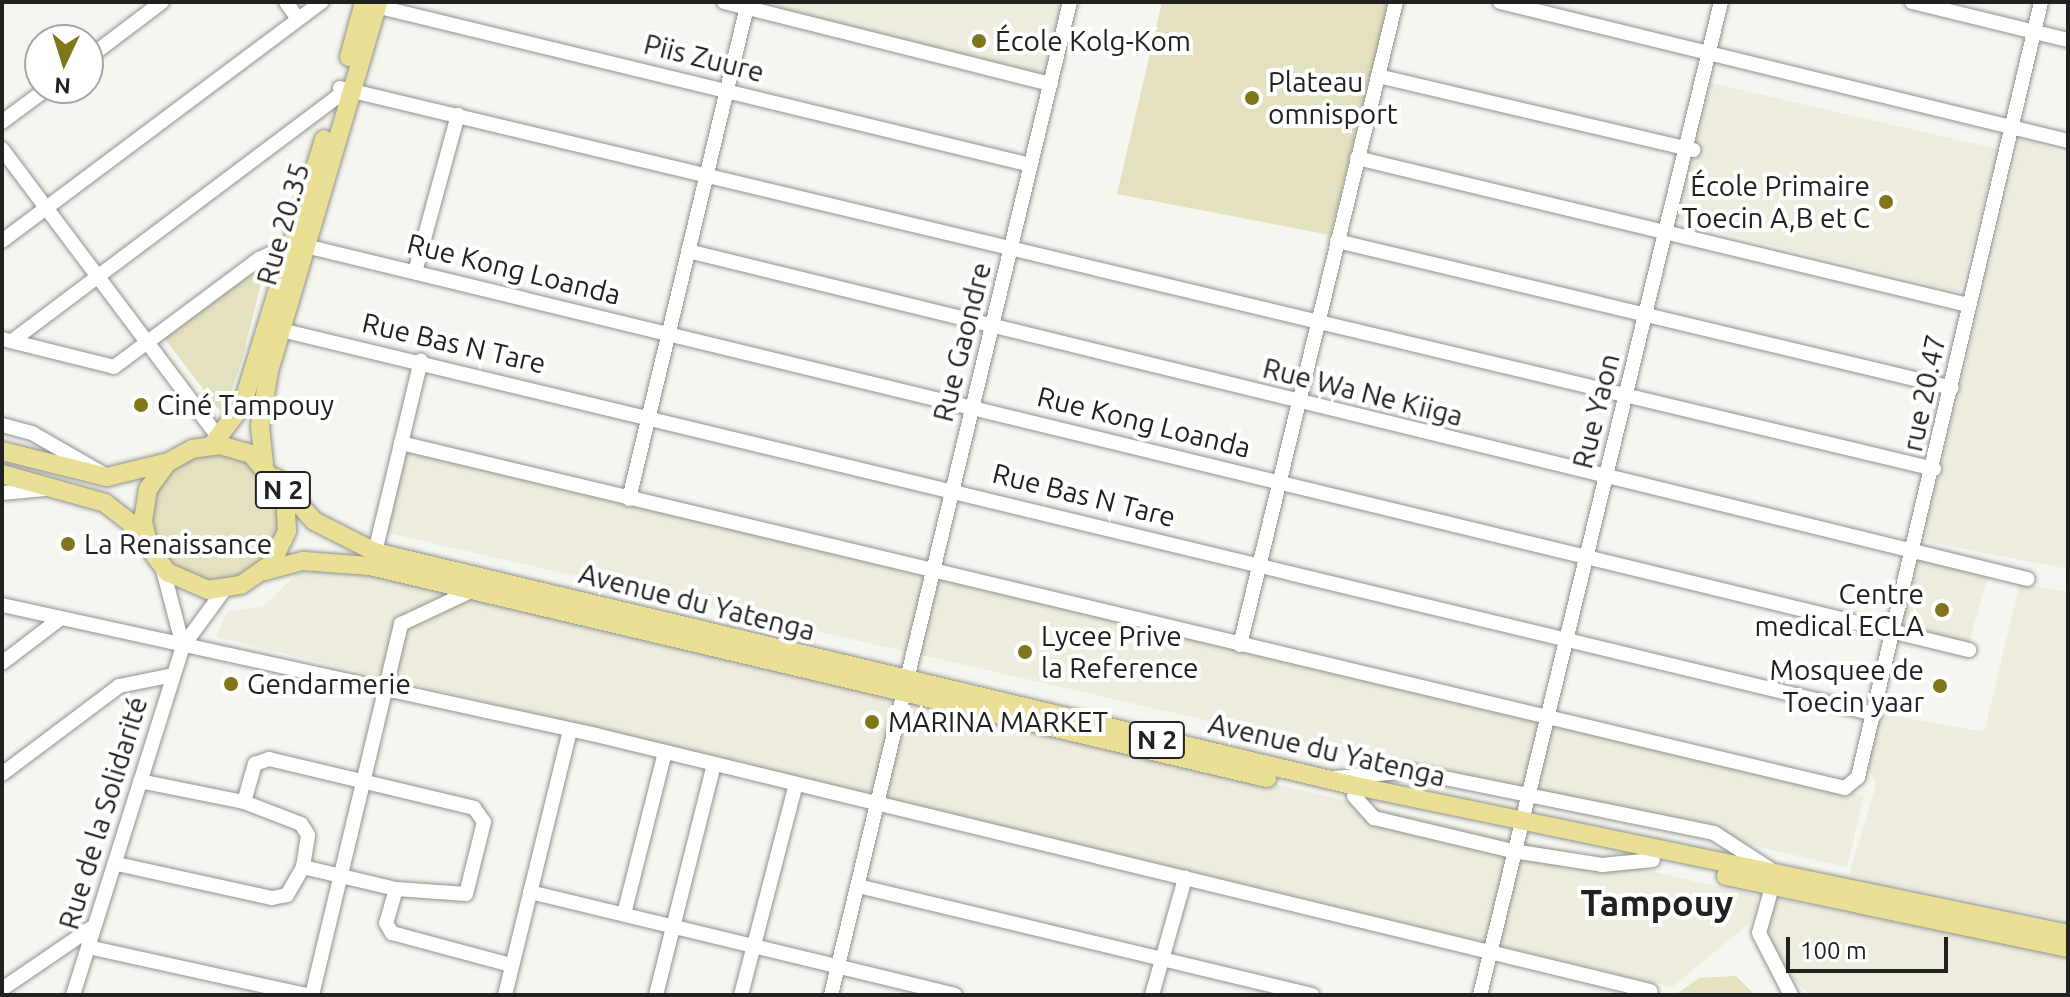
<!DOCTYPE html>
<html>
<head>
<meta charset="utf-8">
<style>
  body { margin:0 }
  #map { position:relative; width:2070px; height:997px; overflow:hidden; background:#f6f6f1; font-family:Ubuntu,sans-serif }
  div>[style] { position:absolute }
  .built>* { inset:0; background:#edecdf }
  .green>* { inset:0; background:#e4e1c0 }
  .round { border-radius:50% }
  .roads { filter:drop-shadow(0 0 2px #92928d) drop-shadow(0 0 2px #92928d) }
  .minor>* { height:14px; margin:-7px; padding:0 7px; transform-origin:7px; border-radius:7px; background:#fff }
  .major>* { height:18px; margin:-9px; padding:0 9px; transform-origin:9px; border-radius:9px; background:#e9e095 }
  .dots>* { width:22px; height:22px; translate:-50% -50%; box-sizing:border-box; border:4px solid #fff; border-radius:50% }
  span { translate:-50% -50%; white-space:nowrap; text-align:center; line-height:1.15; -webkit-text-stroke:8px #fff; paint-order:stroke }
  .shield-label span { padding:2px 6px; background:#fff; border:2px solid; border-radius:6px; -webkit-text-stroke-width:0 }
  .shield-label { font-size:26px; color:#21211f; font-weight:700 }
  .poi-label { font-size:28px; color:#21211f }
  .left { translate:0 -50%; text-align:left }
  .right { translate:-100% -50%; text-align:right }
  .street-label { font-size:28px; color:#21211f }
  .district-label { font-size:36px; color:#21211f; font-weight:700 }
  .frame { position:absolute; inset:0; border:4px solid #21211f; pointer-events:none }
  .north { position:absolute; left:24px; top:24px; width:80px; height:80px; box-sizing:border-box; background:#fff; border:2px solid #a6a6a5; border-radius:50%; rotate:184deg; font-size:22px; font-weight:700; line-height:32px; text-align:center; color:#21211f }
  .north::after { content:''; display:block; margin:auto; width:28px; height:36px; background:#807518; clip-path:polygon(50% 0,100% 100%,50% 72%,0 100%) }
  .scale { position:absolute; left:1786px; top:937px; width:162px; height:36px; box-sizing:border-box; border:4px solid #21211f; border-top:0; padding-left:10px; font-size:24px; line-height:28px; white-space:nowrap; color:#21211f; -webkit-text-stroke:6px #fff; paint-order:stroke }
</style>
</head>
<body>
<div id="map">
  <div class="built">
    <div style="clip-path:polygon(758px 2px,1065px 2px,1047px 76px)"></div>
    <div style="clip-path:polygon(1711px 83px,1998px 149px,1960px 292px,1675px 221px)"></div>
    <div style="clip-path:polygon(2020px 139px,2068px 154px,2068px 569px,1923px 541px)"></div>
    <div style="clip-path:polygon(406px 450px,1864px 796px,1847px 867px,388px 533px)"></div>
    <div style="clip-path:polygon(1920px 559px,1988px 576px,1969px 643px,1898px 627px)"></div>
    <div style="clip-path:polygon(317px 569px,358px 571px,1758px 896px,1751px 922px,1672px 987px,216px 637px,227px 611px,262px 607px,297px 574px)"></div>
    <div style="clip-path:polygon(2020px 583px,2068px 592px,2068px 921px,1849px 875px,1876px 785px,1868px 769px,1879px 713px,1984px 732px)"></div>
    <div style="clip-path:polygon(1774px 898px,2068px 955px,2068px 995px,1810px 995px,1774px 959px,1762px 933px)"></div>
  </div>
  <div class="green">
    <div style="clip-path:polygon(1162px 2px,1389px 2px,1330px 235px,1117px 194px)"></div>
    <div style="clip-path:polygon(267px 260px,242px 360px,223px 415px,164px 338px)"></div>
    <div class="round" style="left:151px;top:454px;width:128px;height:128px"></div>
    <div style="clip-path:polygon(1736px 976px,1755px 995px,1675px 995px,1699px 978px)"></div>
  </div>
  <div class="roads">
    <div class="minor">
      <div style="left:286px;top:2px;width:19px;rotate:55deg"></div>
      <div style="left:724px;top:2px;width:337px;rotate:14.1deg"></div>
      <div style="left:1500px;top:2px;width:585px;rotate:13.75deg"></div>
      <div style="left:1912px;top:2px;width:161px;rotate:13.7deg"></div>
      <div style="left:367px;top:4px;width:683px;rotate:13.63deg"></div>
      <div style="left:88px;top:58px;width:93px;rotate:-37.1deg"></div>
      <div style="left:1378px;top:76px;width:324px;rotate:13.2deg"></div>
      <div style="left:340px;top:88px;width:1639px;rotate:13.44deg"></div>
      <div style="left:2px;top:122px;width:57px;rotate:-36.5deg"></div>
      <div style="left:2px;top:149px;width:363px;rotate:53.1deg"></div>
      <div style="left:1357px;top:158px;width:628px;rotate:13.53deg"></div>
      <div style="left:2px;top:241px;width:399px;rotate:-36.8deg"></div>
      <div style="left:1337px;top:241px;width:632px;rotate:13.44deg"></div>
      <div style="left:688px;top:251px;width:1379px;rotate:13.76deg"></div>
      <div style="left:415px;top:272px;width:163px;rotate:-74.7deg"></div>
      <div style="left:281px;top:330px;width:1639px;rotate:13.55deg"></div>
      <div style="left:2px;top:339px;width:115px;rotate:14deg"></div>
      <div style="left:114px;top:367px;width:181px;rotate:-36.7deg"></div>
      <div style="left:259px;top:259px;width:38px;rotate:-25deg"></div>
      <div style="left:293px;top:243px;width:1725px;rotate:13.65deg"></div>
      <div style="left:12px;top:341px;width:406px;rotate:-36.9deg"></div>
      <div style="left:337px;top:97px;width:11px;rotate:15deg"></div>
      <div style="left:2px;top:425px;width:31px;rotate:15deg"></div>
      <div style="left:32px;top:433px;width:84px;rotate:29.9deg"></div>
      <div style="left:401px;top:443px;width:1485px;rotate:13.44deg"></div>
      <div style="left:1845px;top:788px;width:17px;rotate:-40deg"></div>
      <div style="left:1858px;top:777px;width:796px;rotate:-76.71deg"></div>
      <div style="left:2px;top:493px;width:43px;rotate:-5.3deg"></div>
      <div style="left:629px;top:499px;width:511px;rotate:-76.53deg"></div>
      <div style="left:375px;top:552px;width:197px;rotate:-76.5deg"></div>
      <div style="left:162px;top:566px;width:79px;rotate:75.3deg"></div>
      <div style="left:2px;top:605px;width:608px;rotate:12.34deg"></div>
      <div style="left:596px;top:735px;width:1085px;rotate:13.65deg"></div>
      <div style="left:1240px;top:645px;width:662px;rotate:-76.36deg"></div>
      <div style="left:2px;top:663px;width:74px;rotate:-37.3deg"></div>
      <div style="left:2px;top:774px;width:146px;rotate:-36.9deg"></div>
      <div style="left:119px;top:686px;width:55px;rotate:-11.5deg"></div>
      <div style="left:1334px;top:778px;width:76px;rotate:-5.3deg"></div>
      <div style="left:1410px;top:771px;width:310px;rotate:11.5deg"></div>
      <div style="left:1714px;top:833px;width:74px;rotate:32.8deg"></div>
      <div style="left:1776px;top:873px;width:62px;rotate:105.8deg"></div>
      <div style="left:1759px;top:933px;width:70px;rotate:62.7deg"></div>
      <div style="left:1354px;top:796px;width:30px;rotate:48deg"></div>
      <div style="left:1374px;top:818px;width:143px;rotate:13.4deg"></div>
      <div style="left:1513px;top:851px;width:90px;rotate:8.9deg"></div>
      <div style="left:1602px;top:865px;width:51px;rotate:-5.6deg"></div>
      <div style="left:244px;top:802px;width:40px;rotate:-74deg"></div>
      <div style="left:255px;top:764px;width:15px;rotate:-20deg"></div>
      <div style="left:269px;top:759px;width:211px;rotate:13.4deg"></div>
      <div style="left:474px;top:808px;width:17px;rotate:54deg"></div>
      <div style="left:484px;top:822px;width:74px;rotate:104deg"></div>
      <div style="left:466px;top:894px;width:70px;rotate:-175.9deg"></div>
      <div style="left:396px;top:889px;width:96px;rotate:-166.7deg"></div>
      <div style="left:117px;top:864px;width:159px;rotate:12.4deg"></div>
      <div style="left:272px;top:898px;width:15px;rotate:-11deg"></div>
      <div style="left:287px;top:895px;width:32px;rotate:-60deg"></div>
      <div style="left:303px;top:867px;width:32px;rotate:-81deg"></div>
      <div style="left:308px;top:835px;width:13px;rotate:-122deg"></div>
      <div style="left:301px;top:824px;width:61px;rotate:-158.9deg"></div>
      <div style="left:244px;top:802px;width:106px;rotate:-168.6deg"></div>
      <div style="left:858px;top:886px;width:467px;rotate:13.5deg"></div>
      <div style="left:396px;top:889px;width:35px;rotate:106deg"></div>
      <div style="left:386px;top:923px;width:12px;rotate:59deg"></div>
      <div style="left:392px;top:933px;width:123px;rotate:15.1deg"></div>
      <div style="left:530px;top:892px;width:437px;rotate:13.6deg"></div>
      <div style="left:624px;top:914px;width:167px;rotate:-75.8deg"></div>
      <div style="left:88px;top:947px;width:224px;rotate:12.4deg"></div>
      <div style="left:2px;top:989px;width:110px;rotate:-34.3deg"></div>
      <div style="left:73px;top:995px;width:366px;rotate:-72.5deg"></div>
      <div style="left:183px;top:646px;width:69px;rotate:-53.8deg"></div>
      <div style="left:312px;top:995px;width:382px;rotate:-76.5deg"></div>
      <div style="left:401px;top:624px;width:77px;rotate:-25.2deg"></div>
      <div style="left:505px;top:995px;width:269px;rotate:-76.2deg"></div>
      <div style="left:656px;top:995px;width:238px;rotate:-75.9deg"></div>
      <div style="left:741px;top:995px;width:218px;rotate:-75.4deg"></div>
      <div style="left:831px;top:995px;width:1021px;rotate:-76.47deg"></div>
      <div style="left:1152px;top:995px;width:122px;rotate:-74.2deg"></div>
      <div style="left:1480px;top:995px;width:1022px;rotate:-76.36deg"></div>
    </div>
    <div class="major">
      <div style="left:349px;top:57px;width:57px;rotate:-74.7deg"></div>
      <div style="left:212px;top:445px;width:49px;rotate:-52.4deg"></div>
      <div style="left:242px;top:406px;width:279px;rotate:-72.9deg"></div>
      <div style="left:2px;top:451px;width:108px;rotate:13.9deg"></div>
      <div style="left:107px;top:477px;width:59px;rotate:-13.8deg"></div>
      <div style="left:264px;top:464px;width:38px;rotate:-96deg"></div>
      <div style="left:260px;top:426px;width:56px;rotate:-80.7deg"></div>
      <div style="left:269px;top:371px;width:385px;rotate:-73.5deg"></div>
      <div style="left:2px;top:474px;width:107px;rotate:15.7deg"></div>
      <div style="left:105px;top:503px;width:33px;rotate:38deg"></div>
      <div style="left:131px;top:523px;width:61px;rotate:53.7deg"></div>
      <div style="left:167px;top:572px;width:45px;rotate:23.7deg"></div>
      <div style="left:208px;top:590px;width:33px;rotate:-9deg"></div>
      <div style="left:241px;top:585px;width:37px;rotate:-35deg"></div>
      <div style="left:271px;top:564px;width:37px;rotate:-64deg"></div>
      <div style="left:287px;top:531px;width:37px;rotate:-93deg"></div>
      <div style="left:285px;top:494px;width:52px;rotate:-130.4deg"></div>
      <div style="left:251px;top:454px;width:32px;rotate:-164deg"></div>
      <div style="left:220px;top:445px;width:28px;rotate:172deg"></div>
      <div style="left:192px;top:449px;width:29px;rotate:151deg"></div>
      <div style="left:167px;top:463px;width:32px;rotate:126deg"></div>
      <div style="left:148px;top:489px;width:32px;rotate:99deg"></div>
      <div style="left:143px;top:521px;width:25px;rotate:78deg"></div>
      <div style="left:276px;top:478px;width:57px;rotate:48.5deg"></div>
      <div style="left:314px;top:521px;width:68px;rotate:26.9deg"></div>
      <div style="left:375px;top:552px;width:1009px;rotate:13.42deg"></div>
      <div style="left:1356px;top:786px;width:727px;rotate:11.74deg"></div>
      <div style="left:265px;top:571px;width:39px;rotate:-15deg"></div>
      <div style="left:303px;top:561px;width:67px;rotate:4.3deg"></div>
      <div style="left:370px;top:566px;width:922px;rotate:13.3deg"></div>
      <div style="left:1726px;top:876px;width:349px;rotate:11.9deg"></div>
    </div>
  </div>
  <div class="dots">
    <div style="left:979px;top:41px;background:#807518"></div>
    <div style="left:1252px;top:98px;background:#807518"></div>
    <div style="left:1886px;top:202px;background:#807518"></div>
    <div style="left:141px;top:405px;background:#807518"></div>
    <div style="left:68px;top:544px;background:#807518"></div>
    <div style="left:1942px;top:610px;background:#807518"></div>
    <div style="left:1025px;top:652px;background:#807518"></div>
    <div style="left:231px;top:684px;background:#807518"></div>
    <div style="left:1940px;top:686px;background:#807518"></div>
    <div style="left:872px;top:722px;background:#807518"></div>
  </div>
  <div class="shield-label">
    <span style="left:283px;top:490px">N 2</span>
    <span style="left:1157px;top:740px">N 2</span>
  </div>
  <div class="poi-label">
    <span class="left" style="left:995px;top:41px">École Kolg-Kom</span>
    <span class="left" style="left:1268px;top:98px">Plateau<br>omnisport</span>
    <span class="right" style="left:1870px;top:202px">École Primaire<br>Toecin A,B et C</span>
    <span class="left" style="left:157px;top:405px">Ciné Tampouy</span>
    <span class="left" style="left:84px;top:544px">La Renaissance</span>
    <span class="right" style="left:1924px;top:610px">Centre<br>medical ECLA</span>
    <span class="left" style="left:1041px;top:652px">Lycee Prive<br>la Reference</span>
    <span class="right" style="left:1924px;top:686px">Mosquee de<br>Toecin yaar</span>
    <span class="left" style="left:247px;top:684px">Gendarmerie</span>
    <span class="left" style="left:888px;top:722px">MARINA MARKET</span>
  </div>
  <div class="street-label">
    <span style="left:704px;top:58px;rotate:14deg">Piis Zuure</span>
    <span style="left:283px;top:224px;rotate:-74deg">Rue 20.35</span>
    <span style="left:514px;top:269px;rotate:14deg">Rue Kong Loanda</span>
    <span style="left:962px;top:342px;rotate:-76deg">Rue Gaondre</span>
    <span style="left:454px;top:343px;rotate:13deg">Rue Bas N Tare</span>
    <span style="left:1363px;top:392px;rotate:14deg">Rue Wa Ne Kiiga</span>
    <span style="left:1924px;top:393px;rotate:-78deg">rue 20.47</span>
    <span style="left:1596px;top:411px;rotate:-76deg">Rue Yaon</span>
    <span style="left:1144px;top:422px;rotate:14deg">Rue Kong Loanda</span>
    <span style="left:1084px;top:495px;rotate:14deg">Rue Bas N Tare</span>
    <span style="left:697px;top:602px;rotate:14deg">Avenue du Yatenga</span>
    <span style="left:1327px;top:750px;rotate:13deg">Avenue du Yatenga</span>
    <span style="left:103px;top:813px;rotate:-73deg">Rue de la Solidarité</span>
  </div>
  <div class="district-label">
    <span style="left:1657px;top:903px">Tampouy</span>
  </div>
  <div class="frame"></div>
  <div class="north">N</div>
  <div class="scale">100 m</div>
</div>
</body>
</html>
